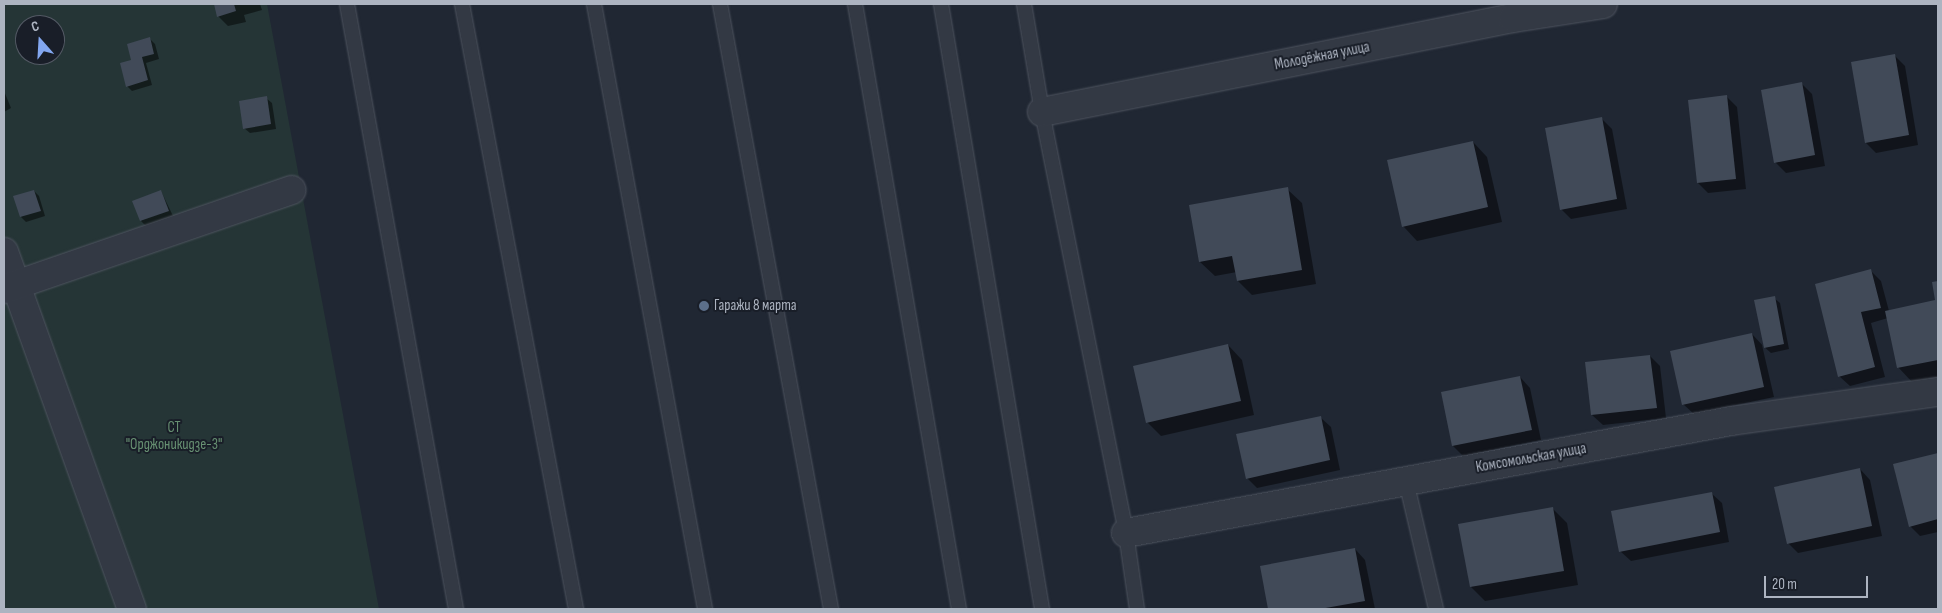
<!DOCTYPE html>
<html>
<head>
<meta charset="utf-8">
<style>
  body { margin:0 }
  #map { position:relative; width:1942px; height:613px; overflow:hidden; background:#202733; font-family:"Sofia Sans Condensed",sans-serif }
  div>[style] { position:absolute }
  .green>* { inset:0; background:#253536 }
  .shadow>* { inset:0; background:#0007 }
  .building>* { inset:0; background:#414a58 }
  .roads { filter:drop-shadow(0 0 1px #4e545f) drop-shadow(0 0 1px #4e545f) }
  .lane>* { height:14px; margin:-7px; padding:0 7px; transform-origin:7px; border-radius:7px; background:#333944 }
  .street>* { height:28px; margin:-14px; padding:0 14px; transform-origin:14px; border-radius:14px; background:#333944 }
  .dots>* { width:14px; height:14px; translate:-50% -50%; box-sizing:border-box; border:2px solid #191e28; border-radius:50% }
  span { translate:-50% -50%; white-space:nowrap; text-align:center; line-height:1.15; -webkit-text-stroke:4px #191e28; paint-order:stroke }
  .street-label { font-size:15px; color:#adb4c1 }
  .poi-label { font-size:15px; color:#adb4c1 }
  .left { translate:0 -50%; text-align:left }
  .park-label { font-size:15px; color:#679072 }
  .frame { position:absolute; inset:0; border:5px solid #adb4c1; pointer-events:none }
  .north { position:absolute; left:15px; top:15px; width:50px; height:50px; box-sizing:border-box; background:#191e28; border:1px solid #545a65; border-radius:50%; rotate:341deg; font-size:14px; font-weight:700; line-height:20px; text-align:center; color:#adb4c1 }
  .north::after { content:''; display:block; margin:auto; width:18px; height:22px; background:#83a7f0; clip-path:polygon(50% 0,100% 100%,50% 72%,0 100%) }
  .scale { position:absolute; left:1764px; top:576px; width:104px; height:22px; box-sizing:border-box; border:2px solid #adb4c1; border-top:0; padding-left:6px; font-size:15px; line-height:18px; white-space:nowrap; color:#adb4c1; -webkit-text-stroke:4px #191e28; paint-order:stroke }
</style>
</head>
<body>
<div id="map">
  <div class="green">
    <div style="clip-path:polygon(evenodd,4px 4px,267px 4px,379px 609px,4px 609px,4px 4px,25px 25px,55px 25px,55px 55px,25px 55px,25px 25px)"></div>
  </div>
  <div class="shadow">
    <div style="clip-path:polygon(215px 4px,260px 4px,262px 10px,244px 15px,246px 22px,228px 26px,218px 16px)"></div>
    <div style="clip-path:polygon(150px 39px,155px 44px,159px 59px,146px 63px,152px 85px,132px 91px,127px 86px)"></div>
    <div style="clip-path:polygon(1895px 56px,1905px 66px,1918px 145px,1876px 153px,1866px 143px)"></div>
    <div style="clip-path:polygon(1802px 84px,1812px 94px,1825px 166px,1786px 173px,1775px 162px)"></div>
    <div style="clip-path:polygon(4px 91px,11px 108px,4px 112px)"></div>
    <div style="clip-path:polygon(1727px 97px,1737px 107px,1746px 189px,1708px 193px,1698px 183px)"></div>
    <div style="clip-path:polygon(266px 98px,272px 103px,276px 129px,250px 133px,244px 128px)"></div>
    <div style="clip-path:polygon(1602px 119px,1612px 129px,1627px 209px,1571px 219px,1561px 209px)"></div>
    <div style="clip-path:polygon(1473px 142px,1487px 157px,1502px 222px,1417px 241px,1403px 226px)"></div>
    <div style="clip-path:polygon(1287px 189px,1302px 203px,1316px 284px,1252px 295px,1238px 281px,1237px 272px,1215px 276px,1200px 262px)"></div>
    <div style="clip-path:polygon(34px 191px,39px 196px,45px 216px,26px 222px,21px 217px)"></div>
    <div style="clip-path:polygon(161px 191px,173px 216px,146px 226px,141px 221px)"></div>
    <div style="clip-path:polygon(1871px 271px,1881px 281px,1889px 311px,1937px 301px,1933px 283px,1938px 282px,1938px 377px,1912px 382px,1898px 367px,1888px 318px,1871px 323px,1885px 377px,1850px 386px,1839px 376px)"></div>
    <div style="clip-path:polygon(1774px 298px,1780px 303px,1789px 349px,1771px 353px,1762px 345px,1774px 397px,1694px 414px,1683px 404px,1752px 334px,1765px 348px)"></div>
    <div style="clip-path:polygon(1228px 345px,1242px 360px,1254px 415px,1161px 436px,1147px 422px)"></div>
    <div style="clip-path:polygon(1650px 356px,1660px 366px,1666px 418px,1603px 425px,1592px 415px)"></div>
    <div style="clip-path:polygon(1520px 377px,1530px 388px,1541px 440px,1463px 456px,1453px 446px)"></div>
    <div style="clip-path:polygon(1320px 417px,1331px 427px,1340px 470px,1257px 488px,1247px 478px)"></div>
    <div style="clip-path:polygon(1938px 455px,1938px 532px,1920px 536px,1910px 526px,1895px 465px)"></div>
    <div style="clip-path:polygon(1860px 469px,1870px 480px,1882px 536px,1798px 553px,1788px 543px)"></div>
    <div style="clip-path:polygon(1711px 493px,1722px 503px,1729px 542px,1631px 561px,1620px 551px)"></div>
    <div style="clip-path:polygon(1552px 508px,1567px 523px,1578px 585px,1485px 601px,1471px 587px)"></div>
    <div style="clip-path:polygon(1355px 549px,1365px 560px,1375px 609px,1269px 609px,1261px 567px)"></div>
  </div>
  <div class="building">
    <div style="clip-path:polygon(214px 4px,234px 4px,236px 11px,217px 17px)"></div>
    <div style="clip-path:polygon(150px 37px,154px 54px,142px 57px,148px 80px,126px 87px,120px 63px,131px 60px,127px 44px)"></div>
    <div style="clip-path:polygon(1895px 54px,1909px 135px,1865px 143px,1851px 62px)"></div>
    <div style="clip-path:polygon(1802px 82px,1815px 155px,1774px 163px,1761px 90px)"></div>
    <div style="clip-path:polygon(1727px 95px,1736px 179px,1697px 183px,1688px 100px)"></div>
    <div style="clip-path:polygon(267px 96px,271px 124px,243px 129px,239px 101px)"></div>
    <div style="clip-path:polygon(1602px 117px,1617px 199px,1560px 210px,1545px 128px)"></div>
    <div style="clip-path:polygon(1473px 141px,1488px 207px,1402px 227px,1387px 160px)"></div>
    <div style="clip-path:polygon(1288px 187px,1302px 270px,1237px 281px,1232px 256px,1199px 262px,1189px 205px)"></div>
    <div style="clip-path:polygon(34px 190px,41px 211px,20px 217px,13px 196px)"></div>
    <div style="clip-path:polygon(161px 190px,169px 211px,140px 221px,132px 201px)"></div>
    <div style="clip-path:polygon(1871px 269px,1881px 308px,1861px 312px,1875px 367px,1838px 377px,1815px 284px)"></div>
    <div style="clip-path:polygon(1938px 281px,1938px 360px,1897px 368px,1885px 311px,1935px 300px,1932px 282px)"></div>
    <div style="clip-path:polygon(1775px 296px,1784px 344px,1764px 348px,1754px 300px)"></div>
    <div style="clip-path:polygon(1752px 333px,1764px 387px,1682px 405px,1670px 351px)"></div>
    <div style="clip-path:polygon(1228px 344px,1241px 401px,1146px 423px,1133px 366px)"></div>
    <div style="clip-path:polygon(1650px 355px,1657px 408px,1591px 415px,1585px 362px)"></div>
    <div style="clip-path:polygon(1520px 376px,1532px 430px,1452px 446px,1441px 392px)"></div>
    <div style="clip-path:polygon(1321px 416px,1330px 460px,1246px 479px,1236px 434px)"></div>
    <div style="clip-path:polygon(1938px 453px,1938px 519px,1909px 527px,1893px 464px)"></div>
    <div style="clip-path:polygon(1860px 468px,1872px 526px,1787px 544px,1774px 487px)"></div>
    <div style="clip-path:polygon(1712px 492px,1720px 532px,1619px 552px,1611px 511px)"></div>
    <div style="clip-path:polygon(1553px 507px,1564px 571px,1470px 587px,1458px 524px)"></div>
    <div style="clip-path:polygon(1355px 548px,1365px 601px,1320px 609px,1268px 609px,1260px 566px)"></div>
  </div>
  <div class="roads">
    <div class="lane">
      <div style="left:347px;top:4px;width:615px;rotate:79.79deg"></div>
      <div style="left:462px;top:4px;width:616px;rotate:79.33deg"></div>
      <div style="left:594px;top:4px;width:615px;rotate:79.6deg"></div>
      <div style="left:720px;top:4px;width:615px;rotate:79.6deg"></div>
      <div style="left:855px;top:4px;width:614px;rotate:80.25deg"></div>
      <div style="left:941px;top:4px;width:613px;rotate:80.52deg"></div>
      <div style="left:1024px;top:4px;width:109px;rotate:80.5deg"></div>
      <div style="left:1042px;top:112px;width:429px;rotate:78.7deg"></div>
      <div style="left:1126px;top:533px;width:77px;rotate:81.8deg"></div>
      <div style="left:1406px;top:481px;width:131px;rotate:76.8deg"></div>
    </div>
    <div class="street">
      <div style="left:1042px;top:112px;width:480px;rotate:-11.3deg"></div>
      <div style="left:1513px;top:18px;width:91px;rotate:-8.8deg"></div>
      <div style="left:4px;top:252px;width:379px;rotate:70.3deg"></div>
      <div style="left:4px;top:289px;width:304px;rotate:-19deg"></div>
      <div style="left:1126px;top:533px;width:615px;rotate:-10.49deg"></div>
      <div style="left:1731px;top:421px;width:209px;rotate:-8deg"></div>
    </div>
  </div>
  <div class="dots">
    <div style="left:704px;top:306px;background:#5c6f8a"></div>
  </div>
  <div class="street-label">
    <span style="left:1322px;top:56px;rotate:-11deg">Молодёжная улица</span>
    <span style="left:1531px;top:458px;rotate:-10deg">Комсомольская улица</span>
  </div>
  <div class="poi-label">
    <span class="left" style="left:714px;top:306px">Гаражи 8 марта</span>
  </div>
  <div class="park-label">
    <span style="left:174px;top:436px">СТ<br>"Орджоникидзе-3"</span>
  </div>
  <div class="frame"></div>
  <div class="north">С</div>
  <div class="scale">20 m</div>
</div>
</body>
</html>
